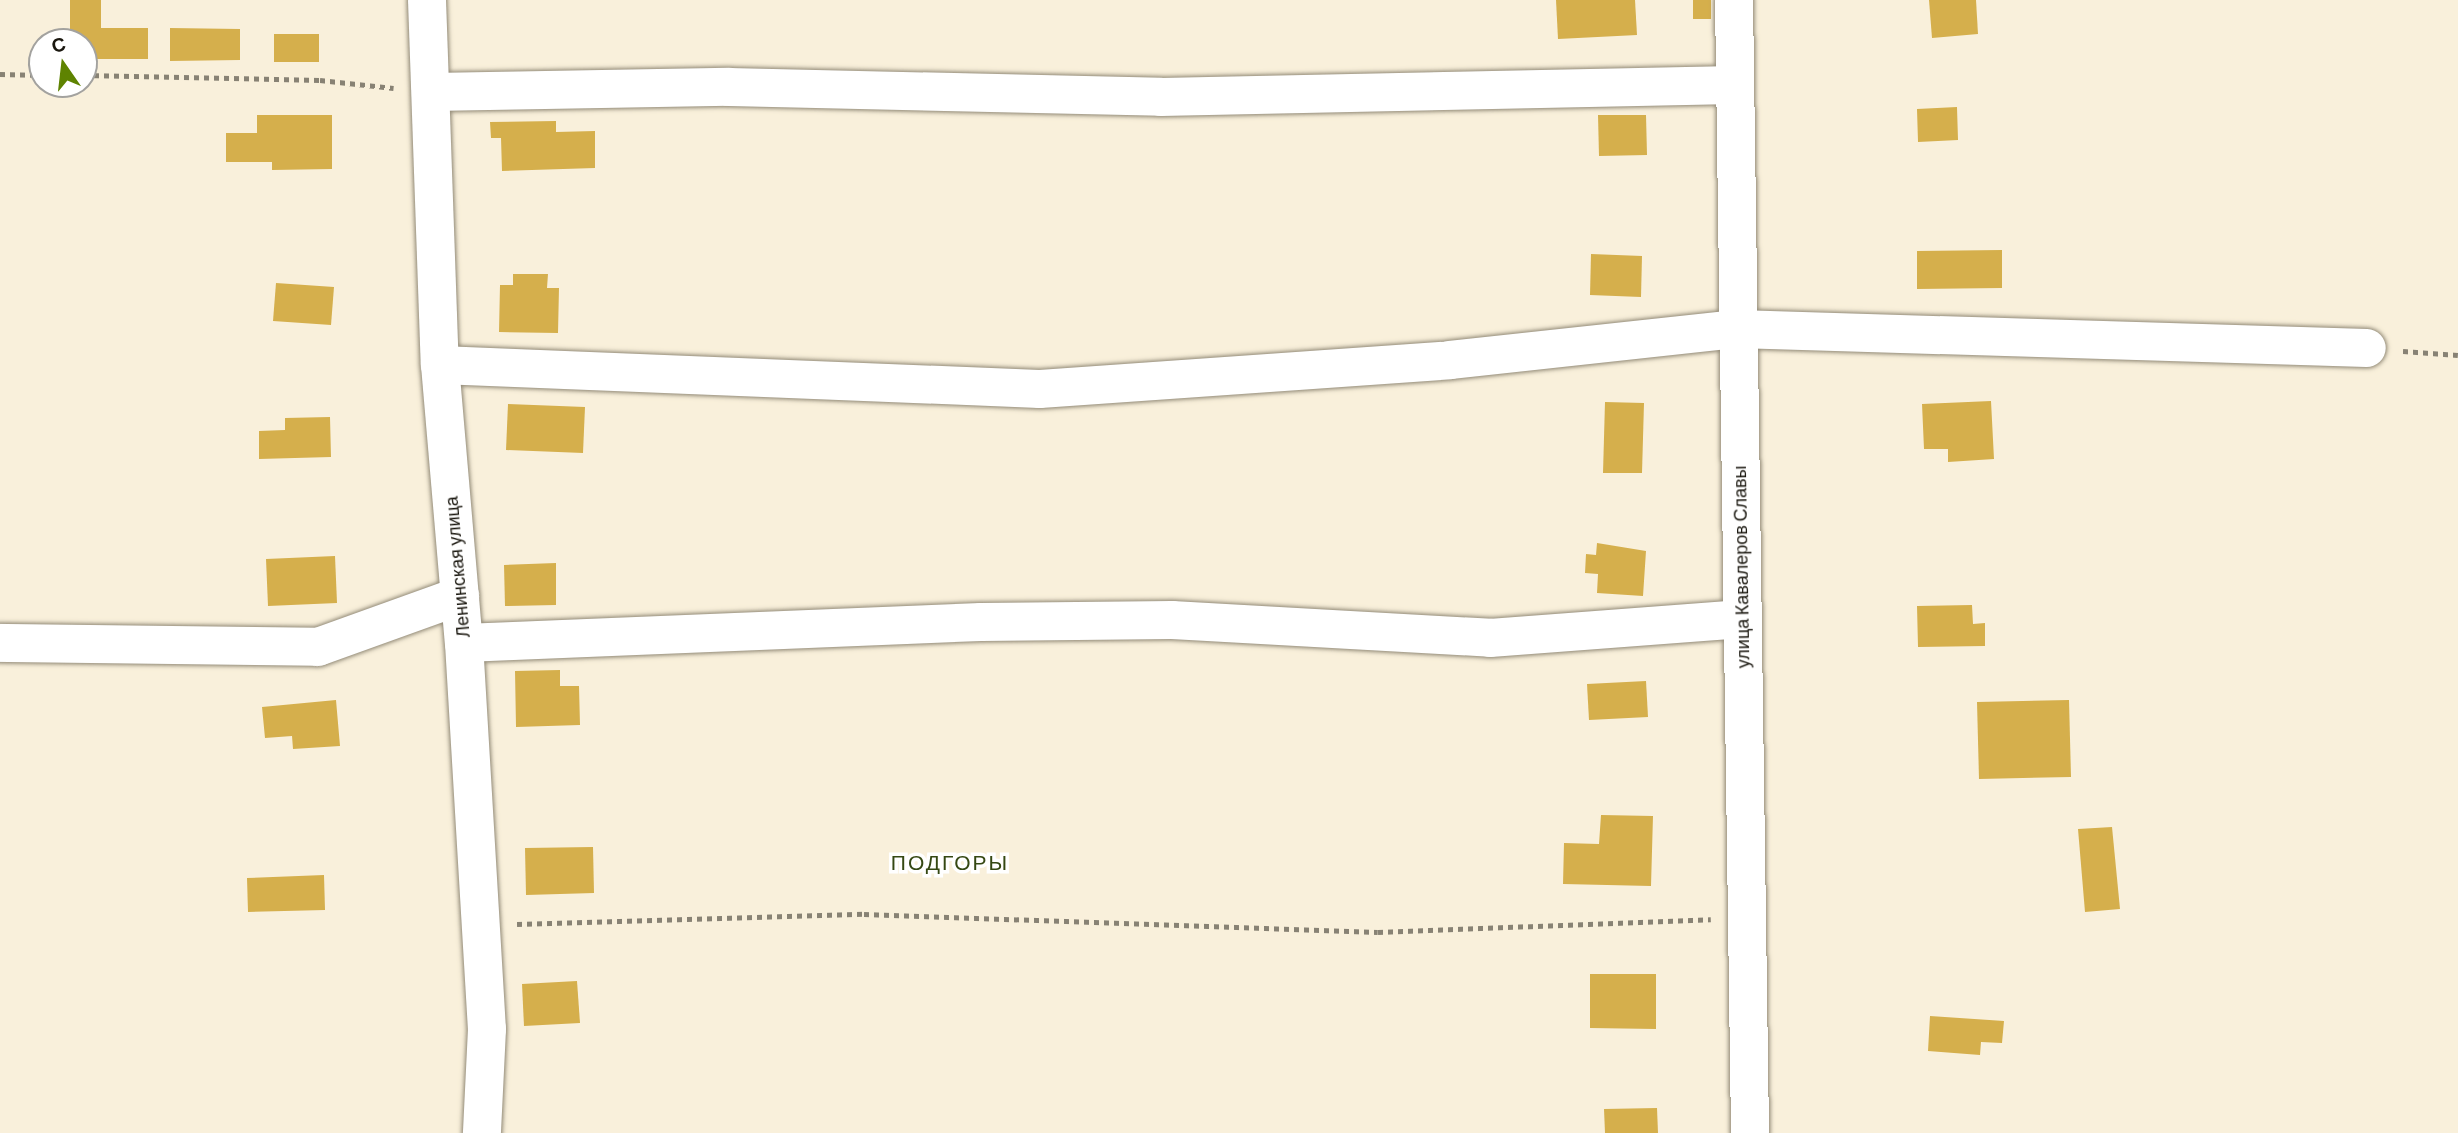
<!DOCTYPE html>
<html>
<head>
<meta charset="utf-8">
<style>
  body { margin:0 }
  #map { position:relative; width:2458px; height:1133px; overflow:hidden; background:#f9f0db; font-family:Barlow,sans-serif }
  div>[style] { position:absolute }
  .building>* { inset:0; background:#d5af4c }
  .path>* { height:4.5px; margin-top:-2.25px; transform-origin:0; background:repeating-linear-gradient(90deg,#888274 0 5px,transparent 0 10px) }
  .roads { filter:drop-shadow(0 0 2px #938b78) drop-shadow(0 0 2px #938b78) }
  .minor>* { height:38px; margin:-19px; padding:0 19px; transform-origin:19px; border-radius:19px; background:#fff }
  span { translate:-50% -50%; white-space:nowrap; text-align:center; line-height:1.15; -webkit-text-stroke:7px #fff; paint-order:stroke }
  .street-label { font-size:18px; color:#1a170f }
  .quarter-label { font-size:21px; color:#354813; letter-spacing:2px }
  .north { position:absolute; left:28px; top:28px; width:70px; height:70px; box-sizing:border-box; background:#fff; border:2px solid #a3a29f; border-radius:50%; rotate:346deg; font-size:19px; font-weight:700; line-height:28px; text-align:center; color:#1a170f }
  .north::after { content:''; display:block; margin:auto; width:24px; height:32px; background:#5e8301; clip-path:polygon(50% 0,100% 100%,50% 72%,0 100%) }
</style>
</head>
<body>
<div id="map">
  <div class="building">
    <div style="clip-path:polygon(70px 0,101px 0,101px 28px,148px 28px,148px 59px,84px 59px,84px 42px,70px 42px)"></div>
    <div style="clip-path:polygon(1556px 0,1635px 0,1637px 35px,1558px 39px)"></div>
    <div style="clip-path:polygon(1693px 0,1711px 0,1711px 19px,1693px 19px)"></div>
    <div style="clip-path:polygon(1929px 0,1976px 0,1978px 34px,1932px 38px)"></div>
    <div style="clip-path:polygon(170px 28px,240px 29px,240px 60px,170px 61px)"></div>
    <div style="clip-path:polygon(274px 34px,319px 34px,319px 62px,274px 62px)"></div>
    <div style="clip-path:polygon(1957px 107px,1958px 140px,1918px 142px,1917px 109px)"></div>
    <div style="clip-path:polygon(257px 115px,332px 115px,332px 169px,272px 170px,272px 162px,226px 162px,226px 133px,257px 133px)"></div>
    <div style="clip-path:polygon(1598px 115px,1646px 115px,1647px 155px,1599px 156px)"></div>
    <div style="clip-path:polygon(556px 121px,556px 132px,595px 131px,595px 168px,502px 171px,501px 138px,491px 138px,490px 122px)"></div>
    <div style="clip-path:polygon(2002px 250px,2002px 288px,1917px 289px,1917px 251px)"></div>
    <div style="clip-path:polygon(1591px 254px,1642px 256px,1641px 297px,1590px 295px)"></div>
    <div style="clip-path:polygon(513px 274px,548px 274px,547px 288px,559px 288px,558px 333px,499px 332px,500px 285px,513px 285px)"></div>
    <div style="clip-path:polygon(276px 283px,334px 287px,331px 325px,273px 321px)"></div>
    <div style="clip-path:polygon(1991px 401px,1994px 459px,1948px 462px,1948px 449px,1924px 449px,1922px 404px)"></div>
    <div style="clip-path:polygon(1605px 402px,1644px 403px,1642px 473px,1603px 473px)"></div>
    <div style="clip-path:polygon(508px 404px,585px 407px,583px 453px,506px 450px)"></div>
    <div style="clip-path:polygon(330px 417px,331px 457px,259px 459px,259px 431px,285px 430px,285px 418px)"></div>
    <div style="clip-path:polygon(1597px 543px,1646px 551px,1643px 596px,1597px 593px,1598px 574px,1585px 573px,1586px 554px,1596px 555px)"></div>
    <div style="clip-path:polygon(335px 556px,337px 603px,268px 606px,266px 559px)"></div>
    <div style="clip-path:polygon(556px 563px,556px 605px,505px 606px,504px 565px)"></div>
    <div style="clip-path:polygon(1972px 605px,1973px 624px,1985px 623px,1985px 646px,1918px 647px,1917px 606px)"></div>
    <div style="clip-path:polygon(560px 670px,560px 686px,579px 686px,580px 725px,516px 727px,515px 671px)"></div>
    <div style="clip-path:polygon(1646px 681px,1648px 717px,1589px 720px,1587px 684px)"></div>
    <div style="clip-path:polygon(336px 700px,340px 746px,293px 749px,292px 736px,265px 738px,262px 707px)"></div>
    <div style="clip-path:polygon(2069px 700px,2071px 777px,1979px 779px,1977px 702px)"></div>
    <div style="clip-path:polygon(1601px 815px,1653px 816px,1651px 886px,1563px 884px,1564px 843px,1599px 844px)"></div>
    <div style="clip-path:polygon(2112px 827px,2120px 909px,2085px 912px,2078px 829px)"></div>
    <div style="clip-path:polygon(593px 847px,594px 893px,526px 895px,525px 848px)"></div>
    <div style="clip-path:polygon(324px 875px,325px 910px,248px 912px,247px 878px)"></div>
    <div style="clip-path:polygon(1590px 974px,1656px 974px,1656px 1029px,1590px 1028px)"></div>
    <div style="clip-path:polygon(577px 981px,580px 1023px,524px 1026px,522px 984px)"></div>
    <div style="clip-path:polygon(1930px 1016px,2004px 1021px,2002px 1043px,1981px 1042px,1980px 1055px,1928px 1051px)"></div>
    <div style="clip-path:polygon(1657px 1108px,1658px 1133px,1605px 1133px,1604px 1109px)"></div>
  </div>
  <div class="path">
    <div style="left:0;top:74px;width:42px;rotate:1.4deg"></div>
    <div style="left:84px;top:75px;width:236px;rotate:1.2deg"></div>
    <div style="left:320px;top:80px;width:74px;rotate:6.2deg"></div>
    <div style="left:2403px;top:351px;width:55px;rotate:4.2deg"></div>
    <div style="left:517px;top:924px;width:347px;rotate:-1.7deg"></div>
    <div style="left:864px;top:914px;width:514px;rotate:2.01deg"></div>
    <div style="left:1378px;top:932px;width:333px;rotate:-2.2deg"></div>
  </div>
  <div class="roads">
    <div class="minor">
      <div style="left:427px;top:0;width:365px;rotate:88deg"></div>
      <div style="left:440px;top:365px;width:279px;rotate:85.1deg"></div>
      <div style="left:464px;top:643px;width:387px;rotate:86.6deg"></div>
      <div style="left:487px;top:1029px;width:104px;rotate:92.8deg"></div>
      <div style="left:1734px;top:0;width:1133px;rotate:89.19deg"></div>
      <div style="left:432px;top:92px;width:297px;rotate:-1deg"></div>
      <div style="left:729px;top:87px;width:432px;rotate:1.3deg"></div>
      <div style="left:1161px;top:97px;width:574px;rotate:-1.2deg"></div>
      <div style="left:440px;top:365px;width:600px;rotate:2.29deg"></div>
      <div style="left:1040px;top:389px;width:411px;rotate:-4deg"></div>
      <div style="left:1450px;top:360px;width:289px;rotate:-6.2deg"></div>
      <div style="left:1737px;top:329px;width:630px;rotate:1.73deg"></div>
      <div style="left:0;top:643px;width:318px;rotate:0.7deg"></div>
      <div style="left:318px;top:647px;width:151px;rotate:-19.8deg"></div>
      <div style="left:464px;top:643px;width:517px;rotate:-2.33deg"></div>
      <div style="left:981px;top:622px;width:191px;rotate:-0.6deg"></div>
      <div style="left:1172px;top:620px;width:319px;rotate:3.2deg"></div>
      <div style="left:1490px;top:638px;width:253px;rotate:-4.3deg"></div>
    </div>
  </div>
  <div class="street-label">
    <span style="left:457px;top:567px;rotate:-95deg">Ленинская улица</span>
    <span style="left:1741px;top:567px;rotate:-91deg">улица Кавалеров Славы</span>
  </div>
  <div class="quarter-label">
    <span style="left:950px;top:862px">ПОДГОРЫ</span>
  </div>
  <div class="north">С</div>
</div>
</body>
</html>
